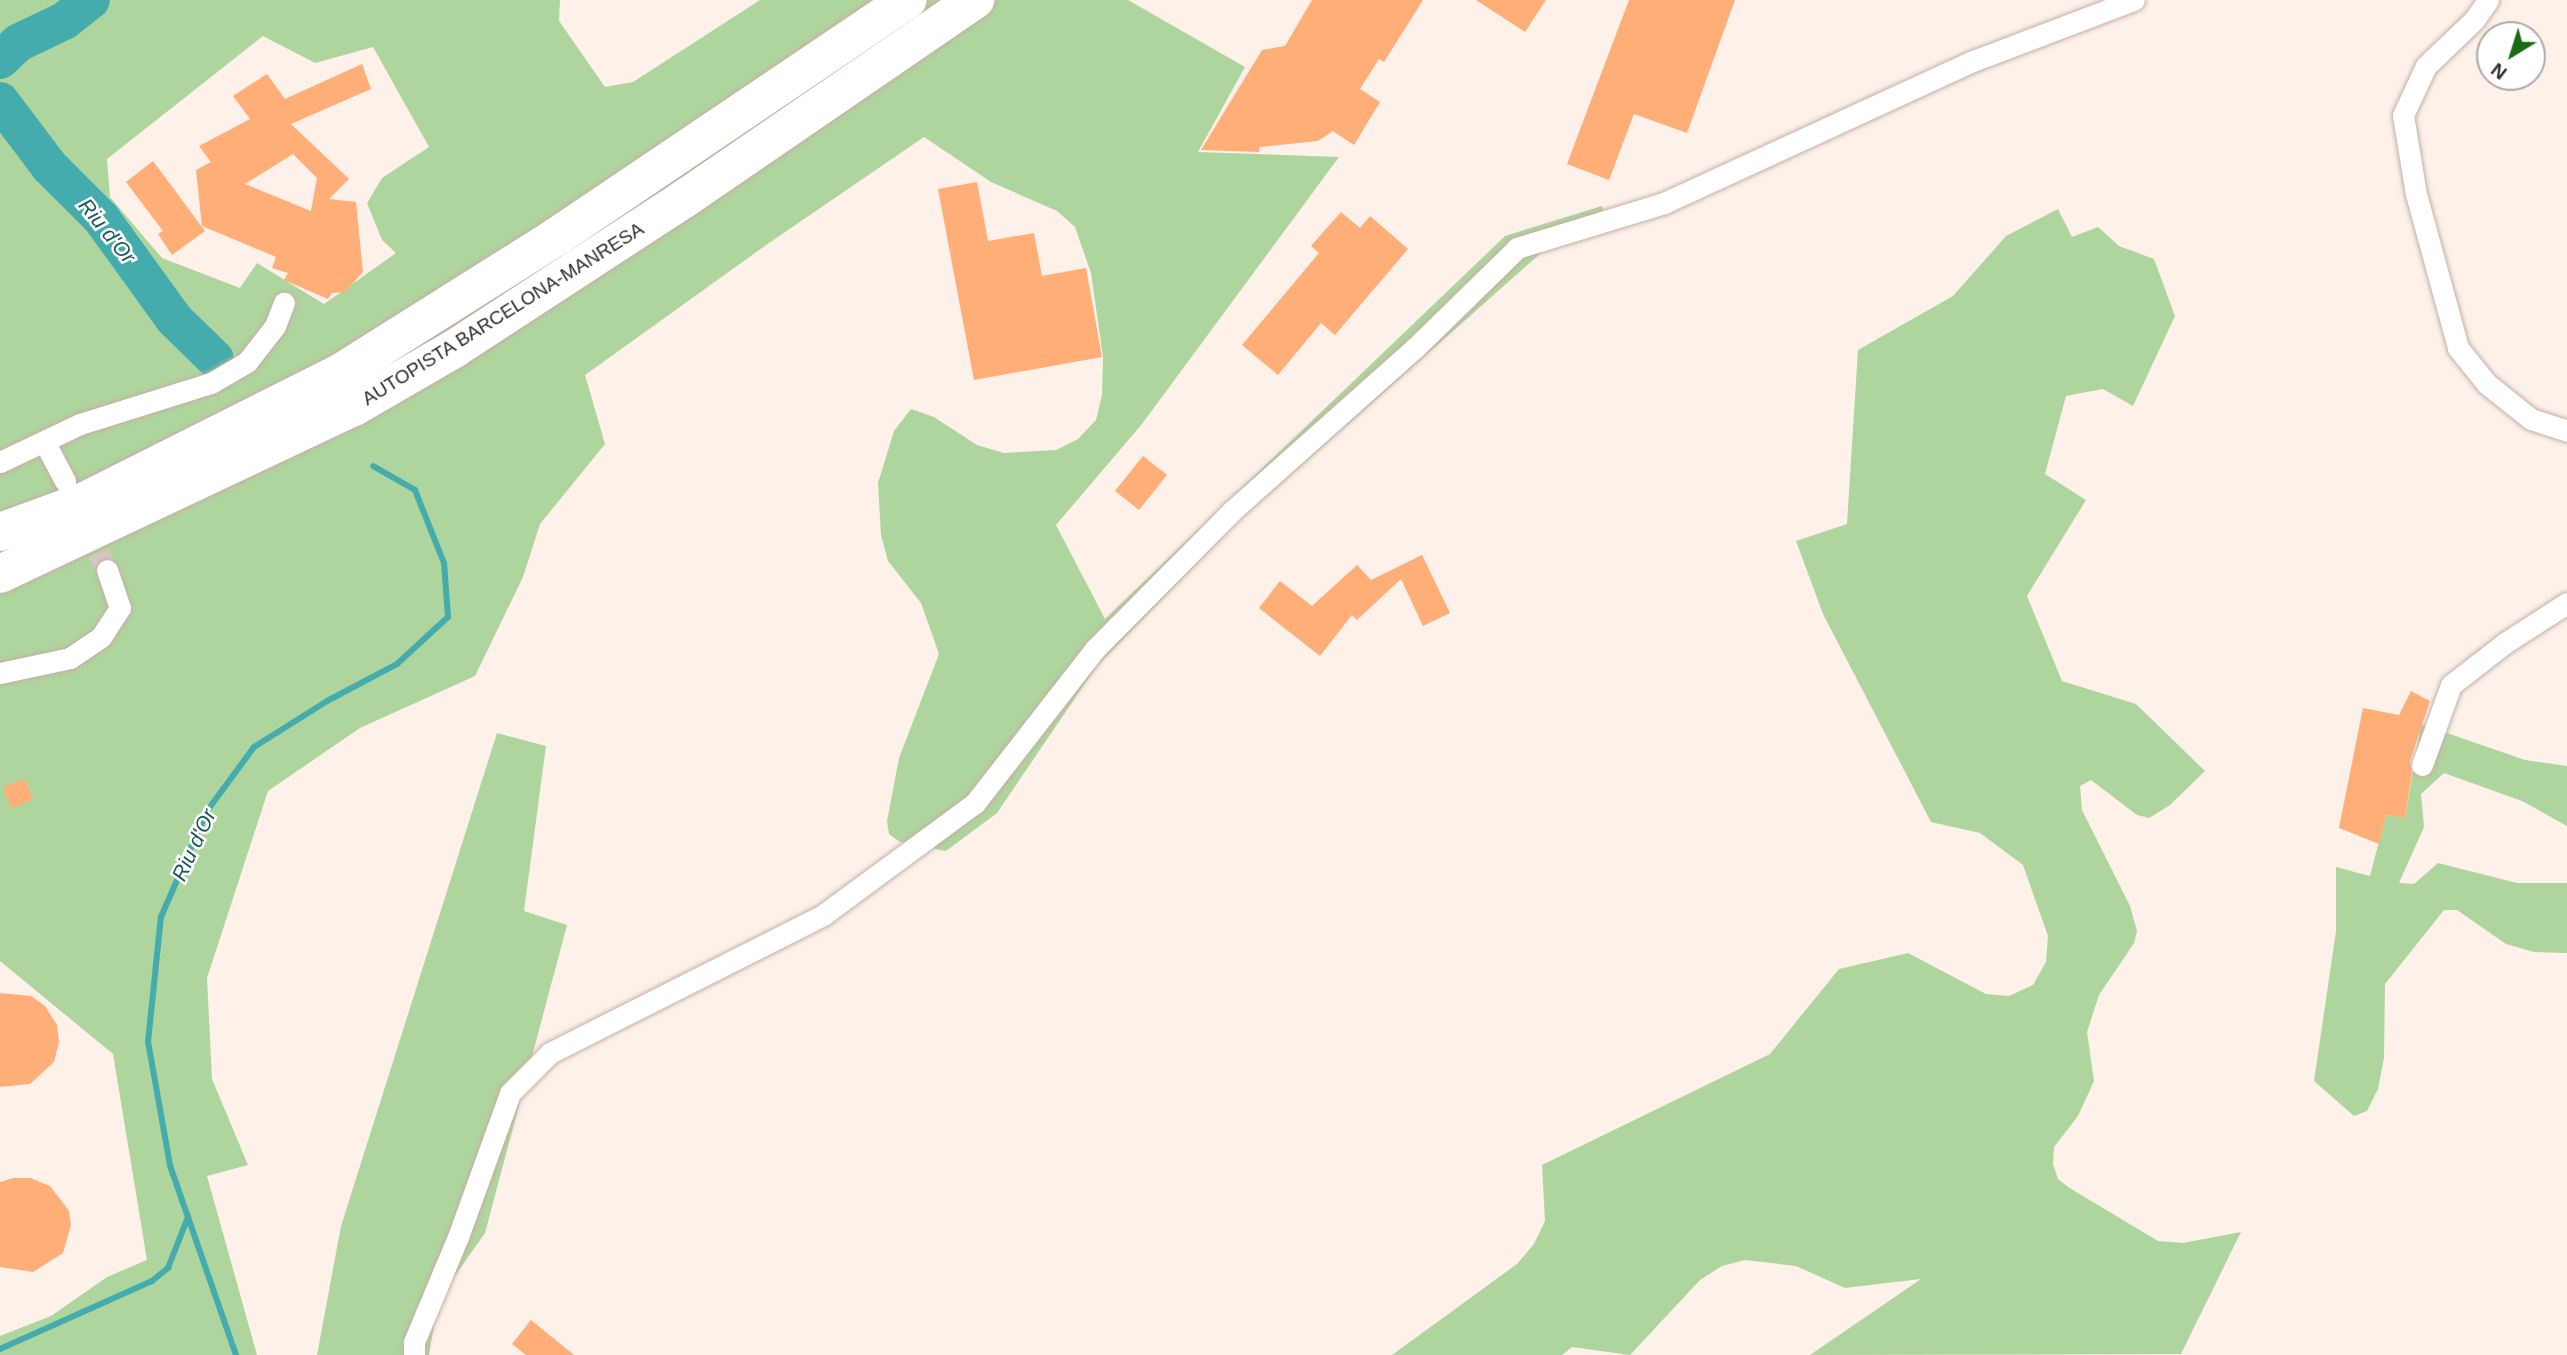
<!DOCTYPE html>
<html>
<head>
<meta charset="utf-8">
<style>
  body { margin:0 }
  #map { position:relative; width:2567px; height:1355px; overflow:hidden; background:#fdf1ea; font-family:Arial,sans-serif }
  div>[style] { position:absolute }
  .green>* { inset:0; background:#afd59e }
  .stream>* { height:6px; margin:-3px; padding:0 3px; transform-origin:3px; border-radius:3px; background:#44acad }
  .river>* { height:38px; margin:-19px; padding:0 19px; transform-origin:19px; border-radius:19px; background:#44acad }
  .building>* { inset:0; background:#feae76 }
  .street-tunnel>* { height:21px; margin-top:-10.5px; transform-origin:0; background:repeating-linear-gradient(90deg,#d5c9c3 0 21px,transparent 0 31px) }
  .roads { filter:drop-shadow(0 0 2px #c3b0a4) drop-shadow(0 0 2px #c3b0a4) }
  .street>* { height:21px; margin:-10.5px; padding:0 10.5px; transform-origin:10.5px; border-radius:10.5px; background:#fff }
  .highway>* { height:38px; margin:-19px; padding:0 19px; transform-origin:19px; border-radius:19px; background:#fff }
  span { translate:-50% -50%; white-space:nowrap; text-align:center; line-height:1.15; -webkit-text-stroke:5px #fff; paint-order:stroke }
  .street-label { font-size:19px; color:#332b27 }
  .water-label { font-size:21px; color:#1d5758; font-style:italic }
  .north { position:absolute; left:2476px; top:21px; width:70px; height:70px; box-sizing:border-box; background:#fff; border:2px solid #adaaa9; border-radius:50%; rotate:218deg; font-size:19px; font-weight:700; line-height:28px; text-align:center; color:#332b27 }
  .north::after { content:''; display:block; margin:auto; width:24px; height:32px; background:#186b11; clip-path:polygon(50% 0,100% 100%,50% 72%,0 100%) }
</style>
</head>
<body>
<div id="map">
  <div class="green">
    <div style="clip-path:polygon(evenodd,0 0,560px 0,559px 21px,605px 87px,633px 82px,760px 0,1128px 0,1245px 67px,1198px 152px,1339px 157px,1142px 424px,1056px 525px,1105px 619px,1505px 236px,1602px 206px,1608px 230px,1550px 245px,1236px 523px,1096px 667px,997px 813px,946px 851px,900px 842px,889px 834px,887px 821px,899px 758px,939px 654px,921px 603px,888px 561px,881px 535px,878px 483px,894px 431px,911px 409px,934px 417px,977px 445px,1004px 453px,1056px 450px,1078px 439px,1096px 420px,1102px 395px,1103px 357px,1091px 273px,1075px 227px,1057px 211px,991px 182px,924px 137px,769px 243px,585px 375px,605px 444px,540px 524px,523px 577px,475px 676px,360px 728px,268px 791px,207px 978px,212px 1079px,248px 1165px,207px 1176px,257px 1355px,0 1355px,0 1336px,51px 1316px,107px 1277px,147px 1260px,113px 1054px,0 961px,0 0,263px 36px,315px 63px,373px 47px,429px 147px,382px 178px,367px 203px,382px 240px,396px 253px,324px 304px,257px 263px,240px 288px,162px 258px,110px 197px,107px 159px,263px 36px)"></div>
    <div style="clip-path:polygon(2058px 209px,2072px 237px,2098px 227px,2119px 246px,2154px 259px,2175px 316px,2133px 406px,2103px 389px,2066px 396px,2045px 474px,2086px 500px,2027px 596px,2062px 681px,2136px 704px,2205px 771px,2170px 805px,2149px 818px,2137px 815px,2091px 780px,2080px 786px,2082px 810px,2130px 906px,2137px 931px,2134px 943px,2099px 995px,2087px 1032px,2094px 1081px,2078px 1116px,2054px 1147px,2053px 1164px,2058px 1179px,2068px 1187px,2158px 1241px,2183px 1243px,2241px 1232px,2181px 1354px,1810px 1355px,1921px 1279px,1845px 1288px,1796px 1266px,1745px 1260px,1722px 1266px,1700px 1280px,1630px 1355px,1572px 1347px,1562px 1355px,1392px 1355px,1517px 1264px,1534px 1244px,1545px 1221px,1542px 1165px,1770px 1054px,1839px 969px,1908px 953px,1986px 994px,2009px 996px,2033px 985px,2046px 962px,2048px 936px,2023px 865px,1980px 833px,1931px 822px,1823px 614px,1796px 541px,1847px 524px,1858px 350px,1953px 296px,2006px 236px)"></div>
    <div style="clip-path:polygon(2421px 724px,2525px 760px,2567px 766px,2567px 826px,2522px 801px,2444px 773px,2421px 794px,2424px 827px,2399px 883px,2414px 884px,2438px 863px,2517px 883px,2567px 883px,2567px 953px,2534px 952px,2506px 944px,2457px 910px,2444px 910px,2385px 984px,2384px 1058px,2378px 1089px,2367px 1111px,2354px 1116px,2314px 1081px,2336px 931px,2336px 867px,2370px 876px,2386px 815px,2405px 818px)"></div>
    <div style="clip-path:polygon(497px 733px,546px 746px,524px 911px,567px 925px,485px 1233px,438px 1300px,429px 1355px,317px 1355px,341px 1226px)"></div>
  </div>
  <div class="stream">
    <div style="left:0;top:1349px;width:167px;rotate:-24.1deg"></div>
    <div style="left:152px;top:1281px;width:21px;rotate:-39deg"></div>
    <div style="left:168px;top:1268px;width:55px;rotate:-68.6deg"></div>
    <div style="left:236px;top:1355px;width:201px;rotate:-109.2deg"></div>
    <div style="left:170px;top:1165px;width:125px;rotate:-100.1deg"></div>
    <div style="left:148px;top:1042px;width:126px;rotate:-84.1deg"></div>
    <div style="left:161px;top:917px;width:116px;rotate:-66.5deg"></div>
    <div style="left:207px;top:811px;width:79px;rotate:-53.7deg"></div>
    <div style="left:254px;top:747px;width:86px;rotate:-32.2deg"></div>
    <div style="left:327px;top:701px;width:79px;rotate:-27.9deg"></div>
    <div style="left:397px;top:664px;width:69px;rotate:-42.7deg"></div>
    <div style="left:448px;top:617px;width:54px;rotate:-94.2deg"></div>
    <div style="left:444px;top:563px;width:79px;rotate:-111.7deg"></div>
    <div style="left:415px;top:490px;width:48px;rotate:-150.3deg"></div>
  </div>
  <div class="river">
    <div style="left:0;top:60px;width:25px;rotate:-43deg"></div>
    <div style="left:18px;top:43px;width:51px;rotate:-25.6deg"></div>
    <div style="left:64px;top:21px;width:34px;rotate:-38deg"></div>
    <div style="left:0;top:101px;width:83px;rotate:52.9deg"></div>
    <div style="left:50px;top:167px;width:72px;rotate:45deg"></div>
    <div style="left:101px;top:218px;width:125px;rotate:54.1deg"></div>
    <div style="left:174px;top:319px;width:57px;rotate:44.3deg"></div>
  </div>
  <div class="building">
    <div style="clip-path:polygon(1312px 0,1423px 0,1384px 62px,1379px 59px,1360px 89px,1380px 102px,1354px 145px,1333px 131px,1318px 141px,1260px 147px,1259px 152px,1201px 150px,1262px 50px,1285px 46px)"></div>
    <div style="clip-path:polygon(1476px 0,1546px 0,1525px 32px)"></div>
    <div style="clip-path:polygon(1629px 0,1735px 0,1687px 133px,1634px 114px,1609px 180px,1567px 164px)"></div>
    <div style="clip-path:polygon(evenodd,362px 64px,371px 89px,291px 124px,349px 179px,329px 199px,356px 202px,363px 272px,345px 292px,332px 293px,328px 299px,284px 280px,288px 273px,272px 268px,276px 257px,202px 226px,196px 170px,211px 162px,199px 146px,250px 119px,233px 96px,267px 74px,285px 99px,362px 64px,293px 154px,317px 178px,311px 211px,245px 184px,293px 154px)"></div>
    <div style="clip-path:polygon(153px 161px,205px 231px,172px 255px,158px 234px,163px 231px,126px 182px)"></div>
    <div style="clip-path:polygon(977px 182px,988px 241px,1034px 233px,1042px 276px,1086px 268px,1102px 357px,974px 380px,938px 189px)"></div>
    <div style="clip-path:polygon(1341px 212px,1360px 228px,1370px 216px,1408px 249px,1335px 335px,1321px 323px,1278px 375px,1242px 345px,1319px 253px,1311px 246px)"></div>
    <div style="clip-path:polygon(1143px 456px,1167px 475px,1139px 510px,1115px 491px)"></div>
    <div style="clip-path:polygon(1422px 555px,1450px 613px,1423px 626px,1401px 579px,1357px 620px,1352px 615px,1320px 656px,1259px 608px,1280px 581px,1312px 606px,1357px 565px,1371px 580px)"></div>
    <div style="clip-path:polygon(2411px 691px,2430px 701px,2410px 761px,2412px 774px,2405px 818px,2386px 815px,2379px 844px,2339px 828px,2363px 708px,2399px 715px)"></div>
    <div style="clip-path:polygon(25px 779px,33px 800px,11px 808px,3px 787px)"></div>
    <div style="clip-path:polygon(0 993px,31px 996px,45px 1006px,57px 1025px,59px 1042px,54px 1062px,30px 1084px,0 1087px)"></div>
    <div style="clip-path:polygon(14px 1178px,30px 1178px,50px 1186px,69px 1211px,71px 1225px,63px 1253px,33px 1272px,0 1267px,0 1182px)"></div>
    <div style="clip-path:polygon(531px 1320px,574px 1355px,526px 1355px,512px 1344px)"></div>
  </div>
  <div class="street-tunnel">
    <div style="left:85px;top:524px;width:51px;rotate:64.4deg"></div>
  </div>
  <div class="roads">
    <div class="street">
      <div style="left:2488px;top:0;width:24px;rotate:125deg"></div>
      <div style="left:2474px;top:20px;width:66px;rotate:136.2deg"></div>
      <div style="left:2426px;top:66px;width:54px;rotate:115.1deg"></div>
      <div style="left:2403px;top:115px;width:80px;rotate:80.7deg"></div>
      <div style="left:2416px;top:194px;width:160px;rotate:74.7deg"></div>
      <div style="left:2458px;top:348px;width:46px;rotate:51.1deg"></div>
      <div style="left:2487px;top:384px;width:56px;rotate:38.5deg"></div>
      <div style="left:2531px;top:419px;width:38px;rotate:18deg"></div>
      <div style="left:45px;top:443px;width:43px;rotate:62.2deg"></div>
      <div style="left:0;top:462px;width:89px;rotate:-25.4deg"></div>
      <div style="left:80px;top:424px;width:137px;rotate:-17.4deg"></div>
      <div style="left:211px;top:383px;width:42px;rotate:-30.3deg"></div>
      <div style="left:247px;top:362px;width:46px;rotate:-52.1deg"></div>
      <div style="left:275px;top:326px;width:25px;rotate:-69deg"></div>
      <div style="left:0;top:673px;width:72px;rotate:-12.1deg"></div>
      <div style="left:70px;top:658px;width:37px;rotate:-34deg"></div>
      <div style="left:101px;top:637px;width:35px;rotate:-57deg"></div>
      <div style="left:120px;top:608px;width:40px;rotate:-108.9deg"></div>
      <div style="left:2422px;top:765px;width:85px;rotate:-70.1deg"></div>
      <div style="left:2451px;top:685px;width:68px;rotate:-37.9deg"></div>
      <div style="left:2505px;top:643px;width:74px;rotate:-32.8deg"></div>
      <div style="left:414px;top:1355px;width:13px;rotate:-90deg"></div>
      <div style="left:414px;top:1342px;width:114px;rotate:-67.3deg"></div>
      <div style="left:458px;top:1237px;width:153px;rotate:-70.1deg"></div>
      <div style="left:510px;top:1093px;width:57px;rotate:-45deg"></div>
      <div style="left:550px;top:1053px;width:306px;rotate:-26.8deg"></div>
      <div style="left:823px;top:915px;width:189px;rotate:-36.4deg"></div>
      <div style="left:975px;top:803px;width:195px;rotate:-52.1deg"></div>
      <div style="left:1095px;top:649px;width:196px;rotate:-45.2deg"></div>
      <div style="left:1233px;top:510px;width:242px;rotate:-41.7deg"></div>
      <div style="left:1414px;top:349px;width:144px;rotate:-44.4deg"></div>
      <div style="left:1517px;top:248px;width:154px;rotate:-17deg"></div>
      <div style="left:1664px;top:203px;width:340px;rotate:-24.7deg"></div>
      <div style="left:1973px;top:61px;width:172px;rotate:-20.8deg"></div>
    </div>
    <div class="highway">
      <div style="left:0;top:532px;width:90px;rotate:-20deg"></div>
      <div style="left:85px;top:501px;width:285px;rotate:-26.7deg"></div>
      <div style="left:340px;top:373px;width:255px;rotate:-32.2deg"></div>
      <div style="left:556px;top:237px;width:424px;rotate:-34deg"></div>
      <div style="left:0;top:574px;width:391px;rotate:-25.3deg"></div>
      <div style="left:354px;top:407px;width:116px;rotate:-30.1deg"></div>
      <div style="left:454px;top:349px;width:275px;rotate:-33.1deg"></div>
      <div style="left:684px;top:199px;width:353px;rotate:-34.4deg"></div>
    </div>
  </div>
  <div class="street-label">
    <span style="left:503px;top:314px;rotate:-32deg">AUTOPISTA BARCELONA-MANRESA</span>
  </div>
  <div class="water-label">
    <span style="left:107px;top:231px;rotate:51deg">Riu d'Or</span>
    <span style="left:194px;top:845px;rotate:-65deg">Riu d'Or</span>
  </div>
  <div class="north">N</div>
</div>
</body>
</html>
